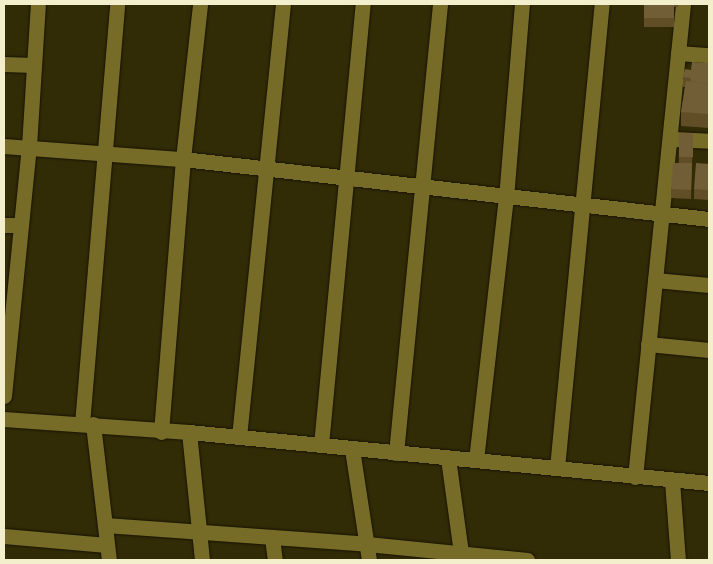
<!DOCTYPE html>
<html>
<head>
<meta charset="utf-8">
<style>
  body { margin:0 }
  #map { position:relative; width:713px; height:564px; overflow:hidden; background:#312b06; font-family:"Titillium Web",sans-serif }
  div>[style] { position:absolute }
  .roads { filter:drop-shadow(0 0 1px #171301) drop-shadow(0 0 1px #171301) }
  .minor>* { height:15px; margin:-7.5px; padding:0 7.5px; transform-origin:7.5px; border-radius:7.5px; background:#776c27 }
  .wall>* { inset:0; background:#614d26 }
  .building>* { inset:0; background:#715e37 }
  span { translate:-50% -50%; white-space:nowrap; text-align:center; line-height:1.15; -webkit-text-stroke:4px #181300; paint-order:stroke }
  .frame { position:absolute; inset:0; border:5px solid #f3eecc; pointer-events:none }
</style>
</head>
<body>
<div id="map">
  <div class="roads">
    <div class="minor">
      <div style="left:678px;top:53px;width:31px;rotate:4deg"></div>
      <div style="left:4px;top:64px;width:30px;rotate:2deg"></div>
      <div style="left:674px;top:139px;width:35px;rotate:3deg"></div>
      <div style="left:4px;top:146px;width:179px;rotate:4.2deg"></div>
      <div style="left:183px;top:159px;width:529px;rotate:6.51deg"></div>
      <div style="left:4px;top:225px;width:17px"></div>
      <div style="left:655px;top:280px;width:54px;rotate:5.3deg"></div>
      <div style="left:648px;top:344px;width:61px;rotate:5.6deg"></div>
      <div style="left:4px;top:396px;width:251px;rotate:-84.3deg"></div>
      <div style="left:29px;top:146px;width:142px;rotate:-86.4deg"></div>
      <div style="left:4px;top:419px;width:185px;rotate:4deg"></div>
      <div style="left:189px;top:432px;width:522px;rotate:5.6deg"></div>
      <div style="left:82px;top:424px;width:421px;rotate:-85.2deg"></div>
      <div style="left:93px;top:424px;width:137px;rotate:83.3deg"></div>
      <div style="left:161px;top:432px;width:274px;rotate:-85.4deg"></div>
      <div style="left:183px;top:159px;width:156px;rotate:-83.7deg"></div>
      <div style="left:189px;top:432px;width:129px;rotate:84.2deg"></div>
      <div style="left:239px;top:437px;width:435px;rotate:-84.2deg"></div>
      <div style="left:321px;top:445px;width:443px;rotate:-84.6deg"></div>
      <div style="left:352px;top:449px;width:112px;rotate:81.3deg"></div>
      <div style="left:396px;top:453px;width:451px;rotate:-84.4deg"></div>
      <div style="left:448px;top:458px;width:103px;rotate:82.2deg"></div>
      <div style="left:476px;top:460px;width:264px;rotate:-83.5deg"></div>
      <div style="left:506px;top:198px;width:195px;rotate:-85.3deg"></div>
      <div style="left:557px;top:468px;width:466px;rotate:-84.5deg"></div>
      <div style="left:635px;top:477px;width:475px;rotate:-84.2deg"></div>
      <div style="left:672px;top:481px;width:79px;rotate:85.7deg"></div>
      <div style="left:105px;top:525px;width:263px;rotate:4.1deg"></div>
      <div style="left:367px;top:544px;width:161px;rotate:5.7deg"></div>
      <div style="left:4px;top:536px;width:103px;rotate:5deg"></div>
      <div style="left:272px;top:537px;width:23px;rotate:83deg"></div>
    </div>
  </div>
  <div class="wall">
    <div style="clip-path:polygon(644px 4px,678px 4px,678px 7px,674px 7px,674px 27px,644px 27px)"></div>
    <div style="clip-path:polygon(709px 63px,709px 128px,681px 126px,681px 112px,685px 87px,683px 87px,683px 77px,691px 70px)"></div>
    <div style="clip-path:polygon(693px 133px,691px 199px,671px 198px,671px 189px,679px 163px,679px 157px)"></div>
    <div style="clip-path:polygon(709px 164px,709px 200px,694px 199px,694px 189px)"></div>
  </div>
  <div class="building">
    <div style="clip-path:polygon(644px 4px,674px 4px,674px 18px,644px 18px)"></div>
    <div style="clip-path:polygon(692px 62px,709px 63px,709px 84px,691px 82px,691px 78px,683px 77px,685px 69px,691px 70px)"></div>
    <div style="clip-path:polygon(686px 81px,709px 84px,709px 114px,681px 112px)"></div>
    <div style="clip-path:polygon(679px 133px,693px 133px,693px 157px,679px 157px)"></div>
    <div style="clip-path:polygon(673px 163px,692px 163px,691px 190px,671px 189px)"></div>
    <div style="clip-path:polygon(696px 163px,709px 164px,709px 190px,694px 189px)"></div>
  </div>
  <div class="frame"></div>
</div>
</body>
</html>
